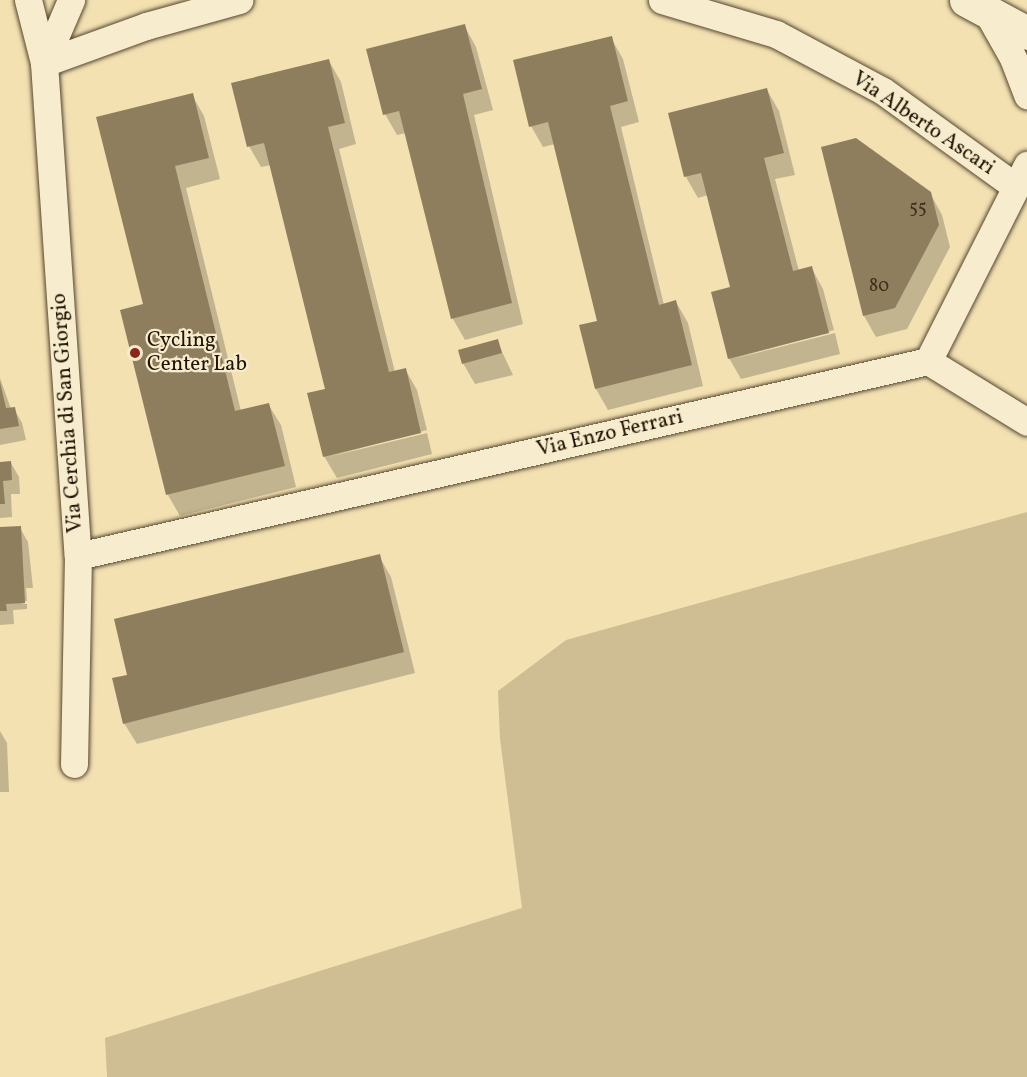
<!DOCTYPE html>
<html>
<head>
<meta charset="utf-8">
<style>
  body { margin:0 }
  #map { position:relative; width:1027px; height:1077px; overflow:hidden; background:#f3e1b2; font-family:Vollkorn,serif }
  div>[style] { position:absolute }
  .green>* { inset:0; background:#cfbe94 }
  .shadow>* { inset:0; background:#0003 }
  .building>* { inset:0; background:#8e7e5e }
  .roads { filter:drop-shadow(0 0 2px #55462f) drop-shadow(0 0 2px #55462f) }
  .street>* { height:27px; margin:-13.5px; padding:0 13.5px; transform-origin:13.5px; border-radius:13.5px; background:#f7eccd }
  .secondary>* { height:33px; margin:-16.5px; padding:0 16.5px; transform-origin:16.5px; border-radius:16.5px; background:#f7eccd }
  .dots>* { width:16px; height:16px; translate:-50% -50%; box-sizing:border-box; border:3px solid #f7eccd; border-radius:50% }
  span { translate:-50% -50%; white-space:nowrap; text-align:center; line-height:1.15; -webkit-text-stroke:4.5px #f7eccd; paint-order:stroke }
  .number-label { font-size:18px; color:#3c2e1a }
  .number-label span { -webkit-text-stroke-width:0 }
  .street-label { font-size:21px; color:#201303 }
  .poi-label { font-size:21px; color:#201303 }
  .left { translate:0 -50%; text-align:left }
</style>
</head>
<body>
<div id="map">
  <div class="green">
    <div style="clip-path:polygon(1027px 512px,1027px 1077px,107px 1077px,105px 1038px,522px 908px,500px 739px,498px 691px,566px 640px)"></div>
  </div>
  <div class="shadow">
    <div style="clip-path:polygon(464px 25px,476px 47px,493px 110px,474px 115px,523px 324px,465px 340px,453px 319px,406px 133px,397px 135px,385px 114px)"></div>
    <div style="clip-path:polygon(611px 38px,623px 59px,639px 122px,621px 127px,664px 305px,676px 302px,688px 323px,703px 386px,608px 410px,596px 389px,598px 322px,555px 144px,543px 147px,531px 126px)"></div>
    <div style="clip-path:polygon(329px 61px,341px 82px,356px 144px,339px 149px,395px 372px,405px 369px,417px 390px,427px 430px,328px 457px,427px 433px,432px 454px,337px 478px,324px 456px,327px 390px,271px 165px,261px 167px,249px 146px)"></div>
    <div style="clip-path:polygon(767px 90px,779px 111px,795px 175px,775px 179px,799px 271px,811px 267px,823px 289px,834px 330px,733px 359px,835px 333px,840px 354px,741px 379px,729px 358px,732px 289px,708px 195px,698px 198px,686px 177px,670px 115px)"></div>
    <div style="clip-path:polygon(192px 95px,204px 116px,220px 179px,186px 188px,241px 411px,268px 404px,281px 425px,296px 487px,180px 516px,168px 495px,122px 311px,144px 305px,98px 118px)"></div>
    <div style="clip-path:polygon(930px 193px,942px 215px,950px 247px,907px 329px,876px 337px,864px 316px)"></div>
    <div style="clip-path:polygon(497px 341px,513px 375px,475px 384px,463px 363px)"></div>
    <div style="clip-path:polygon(0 378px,11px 409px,14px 409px,22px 423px,26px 440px,0 445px)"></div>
    <div style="clip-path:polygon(11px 463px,19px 477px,20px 494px,11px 494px,12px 517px,0 518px,0 464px)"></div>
    <div style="clip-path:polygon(0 527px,20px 528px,28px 542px,33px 588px,26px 588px,27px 601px,12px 602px,27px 604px,27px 609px,13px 610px,14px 624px,0 625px)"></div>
    <div style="clip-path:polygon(379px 556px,391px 577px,415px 673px,137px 744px,124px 723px,129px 676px)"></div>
    <div style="clip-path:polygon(0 731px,7px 743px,9px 792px,0 792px)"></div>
  </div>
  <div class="building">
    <div style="clip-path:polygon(465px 24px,482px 89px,463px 94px,512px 303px,451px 319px,399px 111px,383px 115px,366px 49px)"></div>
    <div style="clip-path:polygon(612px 36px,628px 101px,610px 106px,659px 305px,676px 300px,692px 365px,595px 389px,579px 325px,597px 321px,548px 122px,529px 127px,513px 60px)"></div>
    <div style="clip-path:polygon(329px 59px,345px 123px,328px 127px,389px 372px,406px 368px,421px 433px,323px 457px,307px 393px,325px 389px,264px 143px,247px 147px,231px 83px)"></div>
    <div style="clip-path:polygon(767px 88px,784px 153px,764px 158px,793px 271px,812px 266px,829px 333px,728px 359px,711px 292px,730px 287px,701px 173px,684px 177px,668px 113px)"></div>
    <div style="clip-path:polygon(193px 93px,209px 158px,175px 166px,235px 411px,269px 403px,285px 466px,166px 495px,120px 310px,143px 304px,96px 117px)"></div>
    <div style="clip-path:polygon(856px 138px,931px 192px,939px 225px,895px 308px,863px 316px,821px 147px)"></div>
    <div style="clip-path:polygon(498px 339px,502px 353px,462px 364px,458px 350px)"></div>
    <div style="clip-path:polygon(0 382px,6px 408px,15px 407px,19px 426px,0 429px)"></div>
    <div style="clip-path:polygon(11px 461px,12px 480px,3px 481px,5px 504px,0 504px,0 462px)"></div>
    <div style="clip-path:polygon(21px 526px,25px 603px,6px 604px,7px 611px,0 611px,0 527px)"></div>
    <div style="clip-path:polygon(380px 554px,404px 652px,123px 724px,112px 678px,127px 675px,114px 619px)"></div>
  </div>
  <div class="roads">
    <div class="street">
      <div style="left:28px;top:0;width:65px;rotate:75.7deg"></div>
      <div style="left:44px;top:63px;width:494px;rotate:86.1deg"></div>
      <div style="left:78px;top:556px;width:208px;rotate:91.1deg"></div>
      <div style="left:662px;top:0;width:119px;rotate:16.6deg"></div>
      <div style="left:776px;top:34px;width:121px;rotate:28deg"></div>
      <div style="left:883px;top:91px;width:164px;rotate:35.8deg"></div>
      <div style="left:986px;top:10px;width:55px;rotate:60.6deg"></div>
      <div style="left:1013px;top:58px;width:40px;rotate:69deg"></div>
      <div style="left:44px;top:63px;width:109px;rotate:-19.9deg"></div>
      <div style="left:146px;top:26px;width:97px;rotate:-15.6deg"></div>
      <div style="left:44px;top:63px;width:69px;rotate:-66.8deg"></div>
      <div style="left:928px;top:361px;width:116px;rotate:31.6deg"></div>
      <div style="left:78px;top:556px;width:872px;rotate:-12.92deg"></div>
      <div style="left:928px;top:361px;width:220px;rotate:-63.2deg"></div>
    </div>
    <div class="secondary">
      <div style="left:966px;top:0;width:69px;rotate:28.4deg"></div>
    </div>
  </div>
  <div class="dots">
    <div style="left:135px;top:353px;background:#8f2418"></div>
  </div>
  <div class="number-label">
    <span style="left:918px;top:209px">55</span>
    <span style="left:879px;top:287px">80</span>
  </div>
  <div class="street-label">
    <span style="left:923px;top:124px;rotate:34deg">Via Alberto Ascari</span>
    <span style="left:68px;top:413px;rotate:-94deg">Via Cerchia di San Giorgio</span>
    <span style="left:610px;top:434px;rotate:-13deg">Via Enzo Ferrari</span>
  </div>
  <div class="poi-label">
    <span class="left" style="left:147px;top:353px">Cycling<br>Center Lab</span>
  </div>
</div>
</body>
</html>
